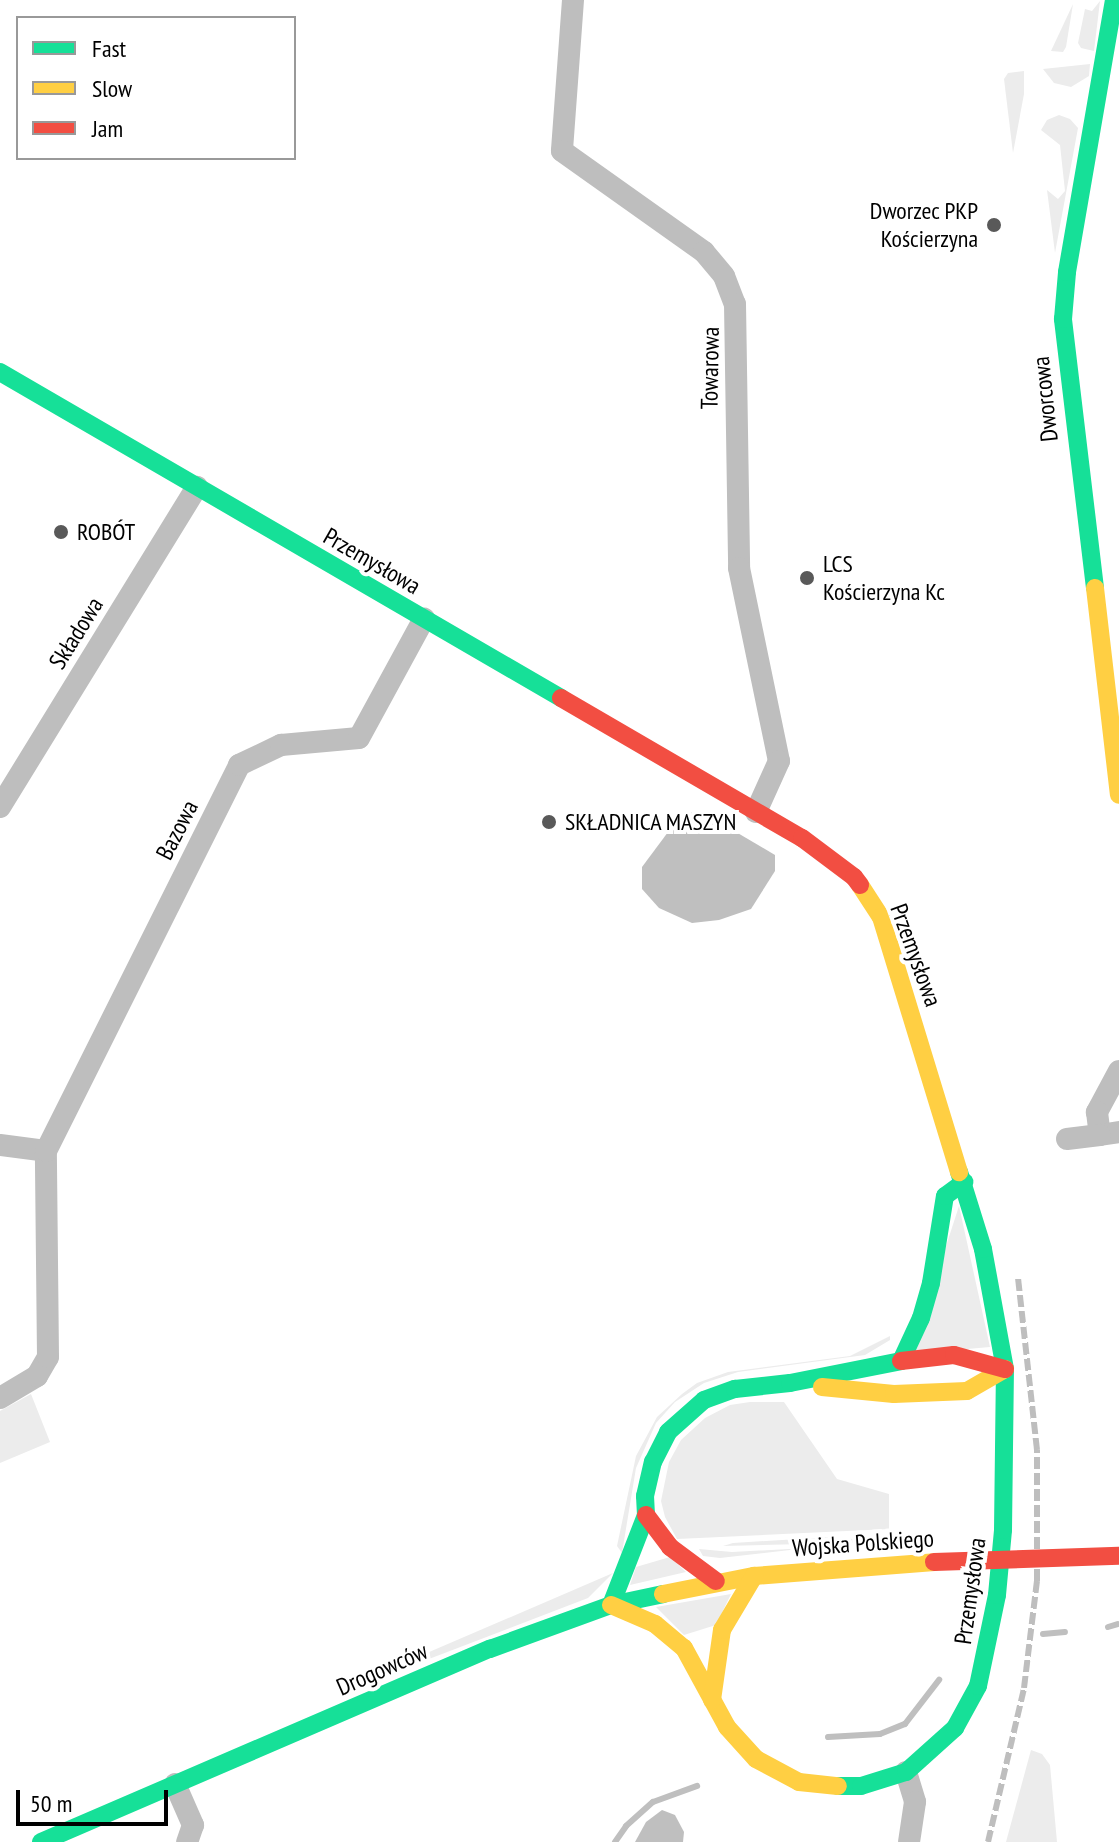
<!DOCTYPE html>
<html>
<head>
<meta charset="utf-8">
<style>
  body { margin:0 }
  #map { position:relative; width:1119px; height:1842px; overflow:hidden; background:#fff; font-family:"PT Sans Narrow",sans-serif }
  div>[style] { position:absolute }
  .green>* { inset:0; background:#ececec }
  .water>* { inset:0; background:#bfbfbf }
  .stream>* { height:6px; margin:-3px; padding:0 3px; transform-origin:3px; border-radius:3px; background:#bfbfbf }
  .street>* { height:22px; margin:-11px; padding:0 11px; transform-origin:11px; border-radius:11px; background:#bebebe }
  .fast>* { height:18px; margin:-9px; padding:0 9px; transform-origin:9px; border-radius:9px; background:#16e098 }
  .slow>* { height:18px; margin:-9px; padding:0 9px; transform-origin:9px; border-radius:9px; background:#ffcf43 }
  .jam>* { height:18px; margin:-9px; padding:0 9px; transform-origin:9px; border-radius:9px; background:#f24e42 }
  .rail>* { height:6px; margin-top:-3px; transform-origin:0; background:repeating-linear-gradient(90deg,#bebebe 0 12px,transparent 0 16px) }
  .jam-bridge>* { height:18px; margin:-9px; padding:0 9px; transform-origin:9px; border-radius:9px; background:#f24e42 }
  .dots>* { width:22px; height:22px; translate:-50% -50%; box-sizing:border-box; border:4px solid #fff; border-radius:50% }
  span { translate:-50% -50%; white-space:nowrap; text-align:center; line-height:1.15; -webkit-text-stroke:8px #fff; paint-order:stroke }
  .poi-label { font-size:24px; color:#000 }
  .right { translate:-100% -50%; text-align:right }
  .left { translate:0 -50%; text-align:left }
  .street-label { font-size:24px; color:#000 }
  .legend { position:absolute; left:16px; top:16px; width:280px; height:144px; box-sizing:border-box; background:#fff; border:2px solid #999; margin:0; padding:10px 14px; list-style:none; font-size:24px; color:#000 }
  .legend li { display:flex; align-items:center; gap:16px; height:40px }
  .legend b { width:40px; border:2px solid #999 }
  .scale { position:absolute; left:16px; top:1790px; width:152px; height:36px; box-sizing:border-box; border:4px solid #000; border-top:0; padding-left:10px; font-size:24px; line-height:28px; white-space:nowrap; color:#000; -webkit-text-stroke:6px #fff; paint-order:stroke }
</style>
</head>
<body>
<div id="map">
  <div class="green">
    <div style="clip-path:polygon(1100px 1px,1094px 51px,1081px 48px,1078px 43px,1085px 9px,1092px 11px)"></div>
    <div style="clip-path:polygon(1073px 4px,1066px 47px,1063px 52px,1051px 51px)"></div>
    <div style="clip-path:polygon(1090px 64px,1089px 76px,1071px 87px,1054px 83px,1043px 69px)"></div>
    <div style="clip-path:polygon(1024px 71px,1024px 94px,1013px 153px,1004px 79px,1008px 73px)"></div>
    <div style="clip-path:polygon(1059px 115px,1070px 119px,1078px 128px,1055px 253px,1047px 190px,1058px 199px,1065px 191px,1060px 145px,1041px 130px,1047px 120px)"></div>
    <div style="clip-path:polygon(959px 1206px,990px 1347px,911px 1354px)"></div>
    <div style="clip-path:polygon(890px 1336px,890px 1340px,865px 1355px,738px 1372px,704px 1383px,675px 1402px,656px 1423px,636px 1468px,622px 1553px,617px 1546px,636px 1456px,657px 1417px,682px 1394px,697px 1383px,728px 1372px,850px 1356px)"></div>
    <div style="clip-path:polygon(31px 1394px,50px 1442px,0 1463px,0 1411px)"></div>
    <div style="clip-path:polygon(750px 1402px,784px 1402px,837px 1479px,889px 1494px,889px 1529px,677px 1539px,665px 1517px,661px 1501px,669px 1462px,681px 1440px,705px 1418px,730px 1405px)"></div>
    <div style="clip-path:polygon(831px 1537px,885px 1542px,723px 1546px,733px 1543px)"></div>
    <div style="clip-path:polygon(807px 1548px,720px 1558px,703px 1556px,699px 1549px,732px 1552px)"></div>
    <div style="clip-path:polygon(670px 1557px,686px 1572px,630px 1585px,636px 1567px)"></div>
    <div style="clip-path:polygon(613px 1573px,588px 1598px,395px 1672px,378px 1674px)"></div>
    <div style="clip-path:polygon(731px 1594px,716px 1625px,684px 1635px,656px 1607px)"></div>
    <div style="clip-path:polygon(1031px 1750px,1042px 1754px,1050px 1765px,1057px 1842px,1006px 1842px)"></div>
  </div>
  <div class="water">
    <div style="clip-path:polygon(702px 812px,775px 855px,775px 871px,751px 909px,719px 920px,692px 923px,659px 908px,642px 889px,642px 867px,677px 820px,688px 813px)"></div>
    <div style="clip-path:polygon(662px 1810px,675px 1815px,684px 1832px,683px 1842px,635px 1842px,646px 1822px)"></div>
  </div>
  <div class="stream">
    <div style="left:1108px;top:1627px;width:10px;rotate:-17deg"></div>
    <div style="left:1043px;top:1634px;width:22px;rotate:-5deg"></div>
    <div style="left:828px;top:1737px;width:52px;rotate:-3.3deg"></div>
    <div style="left:880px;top:1734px;width:27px;rotate:-22deg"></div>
    <div style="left:905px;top:1724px;width:56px;rotate:-52.3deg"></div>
    <div style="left:615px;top:1842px;width:19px;rotate:-55deg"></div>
    <div style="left:626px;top:1826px;width:36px;rotate:-42deg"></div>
    <div style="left:653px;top:1802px;width:47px;rotate:-20deg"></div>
  </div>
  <div class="street">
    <div style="left:573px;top:0;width:151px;rotate:94.2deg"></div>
    <div style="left:562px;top:151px;width:174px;rotate:35.4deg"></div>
    <div style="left:704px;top:252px;width:31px;rotate:50deg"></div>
    <div style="left:724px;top:276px;width:30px;rotate:69deg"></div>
    <div style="left:735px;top:304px;width:264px;rotate:89.1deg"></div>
    <div style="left:739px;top:568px;width:197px;rotate:78.3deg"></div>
    <div style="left:779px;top:761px;width:56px;rotate:114.3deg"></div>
    <div style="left:0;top:807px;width:376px;rotate:-58.4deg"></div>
    <div style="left:1119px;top:1071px;width:47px;rotate:118.2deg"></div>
    <div style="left:1097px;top:1112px;width:23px;rotate:83deg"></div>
    <div style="left:1100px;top:1135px;width:19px;rotate:-9deg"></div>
    <div style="left:1067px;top:1139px;width:33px;rotate:-7deg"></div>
    <div style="left:0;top:1145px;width:46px;rotate:7.4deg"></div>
    <div style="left:0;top:1398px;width:43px;rotate:-30.7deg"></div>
    <div style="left:37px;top:1376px;width:22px;rotate:-60deg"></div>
    <div style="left:48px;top:1357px;width:206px;rotate:-90.6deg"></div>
    <div style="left:46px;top:1151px;width:432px;rotate:-63.4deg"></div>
    <div style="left:239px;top:765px;width:47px;rotate:-25.5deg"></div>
    <div style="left:281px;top:745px;width:78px;rotate:-5.1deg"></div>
    <div style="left:359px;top:738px;width:136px;rotate:-61.4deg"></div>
    <div style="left:906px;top:1772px;width:31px;rotate:73deg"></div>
    <div style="left:915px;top:1802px;width:40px;rotate:98.5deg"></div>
    <div style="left:175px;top:1784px;width:45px;rotate:66.3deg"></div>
    <div style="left:193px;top:1825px;width:18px;rotate:109deg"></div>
  </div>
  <div class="fast">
    <div style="left:0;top:372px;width:649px;rotate:30.16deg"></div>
    <div style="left:1095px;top:588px;width:271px;rotate:-96.8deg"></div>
    <div style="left:1063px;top:319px;width:47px;rotate:-85.1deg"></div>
    <div style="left:1067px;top:272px;width:276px;rotate:-80.2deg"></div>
    <div style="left:611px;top:1605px;width:97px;rotate:-68.7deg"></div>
    <div style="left:646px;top:1515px;width:19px;rotate:-93deg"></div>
    <div style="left:645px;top:1496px;width:35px;rotate:-77deg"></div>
    <div style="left:653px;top:1462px;width:34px;rotate:-63deg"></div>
    <div style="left:668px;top:1432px;width:48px;rotate:-41.6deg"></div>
    <div style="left:704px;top:1400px;width:33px;rotate:-20deg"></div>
    <div style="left:735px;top:1389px;width:55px;rotate:-6.2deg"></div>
    <div style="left:790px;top:1383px;width:113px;rotate:-11.2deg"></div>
    <div style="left:901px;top:1361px;width:47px;rotate:-65.1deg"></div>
    <div style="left:921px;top:1318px;width:36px;rotate:-74deg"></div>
    <div style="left:931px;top:1283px;width:88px;rotate:-80.9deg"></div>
    <div style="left:945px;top:1196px;width:24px;rotate:-36deg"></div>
    <div style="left:838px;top:1786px;width:23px"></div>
    <div style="left:861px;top:1786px;width:47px;rotate:-17.3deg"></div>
    <div style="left:906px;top:1772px;width:66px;rotate:-41.9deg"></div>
    <div style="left:955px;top:1728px;width:48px;rotate:-61.3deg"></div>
    <div style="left:978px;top:1686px;width:93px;rotate:-78.2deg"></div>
    <div style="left:997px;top:1595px;width:65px;rotate:-84.7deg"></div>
    <div style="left:1003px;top:1530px;width:161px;rotate:-89.3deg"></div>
    <div style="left:1005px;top:1369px;width:122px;rotate:-100.4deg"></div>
    <div style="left:983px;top:1249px;width:81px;rotate:-107.3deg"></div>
    <div style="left:41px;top:1842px;width:489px;rotate:-23.3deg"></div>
    <div style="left:490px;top:1649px;width:129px;rotate:-20deg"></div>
    <div style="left:611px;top:1605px;width:53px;rotate:-11.9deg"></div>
  </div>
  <div class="slow">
    <div style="left:1095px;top:588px;width:208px;rotate:83.4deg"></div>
    <div style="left:860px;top:885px;width:38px;rotate:57deg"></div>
    <div style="left:881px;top:917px;width:267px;rotate:73deg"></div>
    <div style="left:822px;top:1387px;width:72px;rotate:5.6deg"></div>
    <div style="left:894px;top:1394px;width:73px;rotate:-2.4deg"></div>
    <div style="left:967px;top:1391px;width:44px;rotate:-30.1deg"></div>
    <div style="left:663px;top:1594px;width:93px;rotate:-11.2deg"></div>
    <div style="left:754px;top:1576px;width:181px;rotate:-4.4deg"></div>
    <div style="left:611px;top:1605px;width:48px;rotate:23.4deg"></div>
    <div style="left:655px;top:1624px;width:38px;rotate:40deg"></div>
    <div style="left:684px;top:1648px;width:90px;rotate:61.4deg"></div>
    <div style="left:727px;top:1727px;width:43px;rotate:47.8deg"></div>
    <div style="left:756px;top:1759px;width:49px;rotate:28.1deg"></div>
    <div style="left:799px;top:1782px;width:39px;rotate:6deg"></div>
    <div style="left:712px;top:1700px;width:71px;rotate:-81.9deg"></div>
    <div style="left:722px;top:1630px;width:63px;rotate:-59.3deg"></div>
  </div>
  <div class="jam">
    <div style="left:561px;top:698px;width:279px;rotate:30.2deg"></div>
    <div style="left:802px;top:838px;width:65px;rotate:36.9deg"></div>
    <div style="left:854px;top:877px;width:10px;rotate:53deg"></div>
    <div style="left:901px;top:1361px;width:53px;rotate:-6.5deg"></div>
    <div style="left:954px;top:1355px;width:53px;rotate:15.4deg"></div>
    <div style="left:646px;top:1515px;width:40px;rotate:53deg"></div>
    <div style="left:670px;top:1547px;width:57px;rotate:36.5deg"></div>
  </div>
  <div class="rail">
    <div style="left:988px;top:1842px;width:158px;rotate:-76.8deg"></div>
    <div style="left:1024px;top:1688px;width:108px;rotate:-83.1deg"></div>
    <div style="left:1037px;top:1581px;width:131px;rotate:-90deg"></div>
    <div style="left:1037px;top:1450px;width:173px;rotate:-96.3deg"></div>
  </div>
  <div class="jam-bridge">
    <div style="left:934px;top:1562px;width:185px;rotate:-1.9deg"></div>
  </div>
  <div class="dots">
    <div style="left:994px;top:225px;background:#595959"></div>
    <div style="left:61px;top:532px;background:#595959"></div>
    <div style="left:807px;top:578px;background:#595959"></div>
    <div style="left:549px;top:822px;background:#595959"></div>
  </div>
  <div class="poi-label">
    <span class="right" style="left:978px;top:225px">Dworzec PKP<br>Kościerzyna</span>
    <span class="left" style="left:77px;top:532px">ROBÓT</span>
    <span class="left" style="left:823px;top:578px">LCS<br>Kościerzyna Kc</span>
    <span class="left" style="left:565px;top:822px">SKŁADNICA MASZYN</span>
  </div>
  <div class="street-label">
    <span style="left:710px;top:368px;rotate:-89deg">Towarowa</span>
    <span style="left:1045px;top:399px;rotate:-96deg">Dworcowa</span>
    <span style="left:372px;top:561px;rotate:30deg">Przemysłowa</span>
    <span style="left:76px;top:633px;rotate:-58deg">Składowa</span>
    <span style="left:177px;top:830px;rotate:-63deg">Bazowa</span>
    <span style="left:916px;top:955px;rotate:70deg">Przemysłowa</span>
    <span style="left:863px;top:1543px;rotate:-4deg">Wojska Polskiego</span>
    <span style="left:970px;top:1591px;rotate:-82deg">Przemysłowa</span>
    <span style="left:382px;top:1669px;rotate:-24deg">Drogowców</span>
  </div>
  <ul class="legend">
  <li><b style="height:10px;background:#16e098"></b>Fast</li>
  <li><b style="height:10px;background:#ffcf43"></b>Slow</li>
  <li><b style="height:10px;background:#f24e42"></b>Jam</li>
  </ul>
  <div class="scale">50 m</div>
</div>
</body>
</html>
